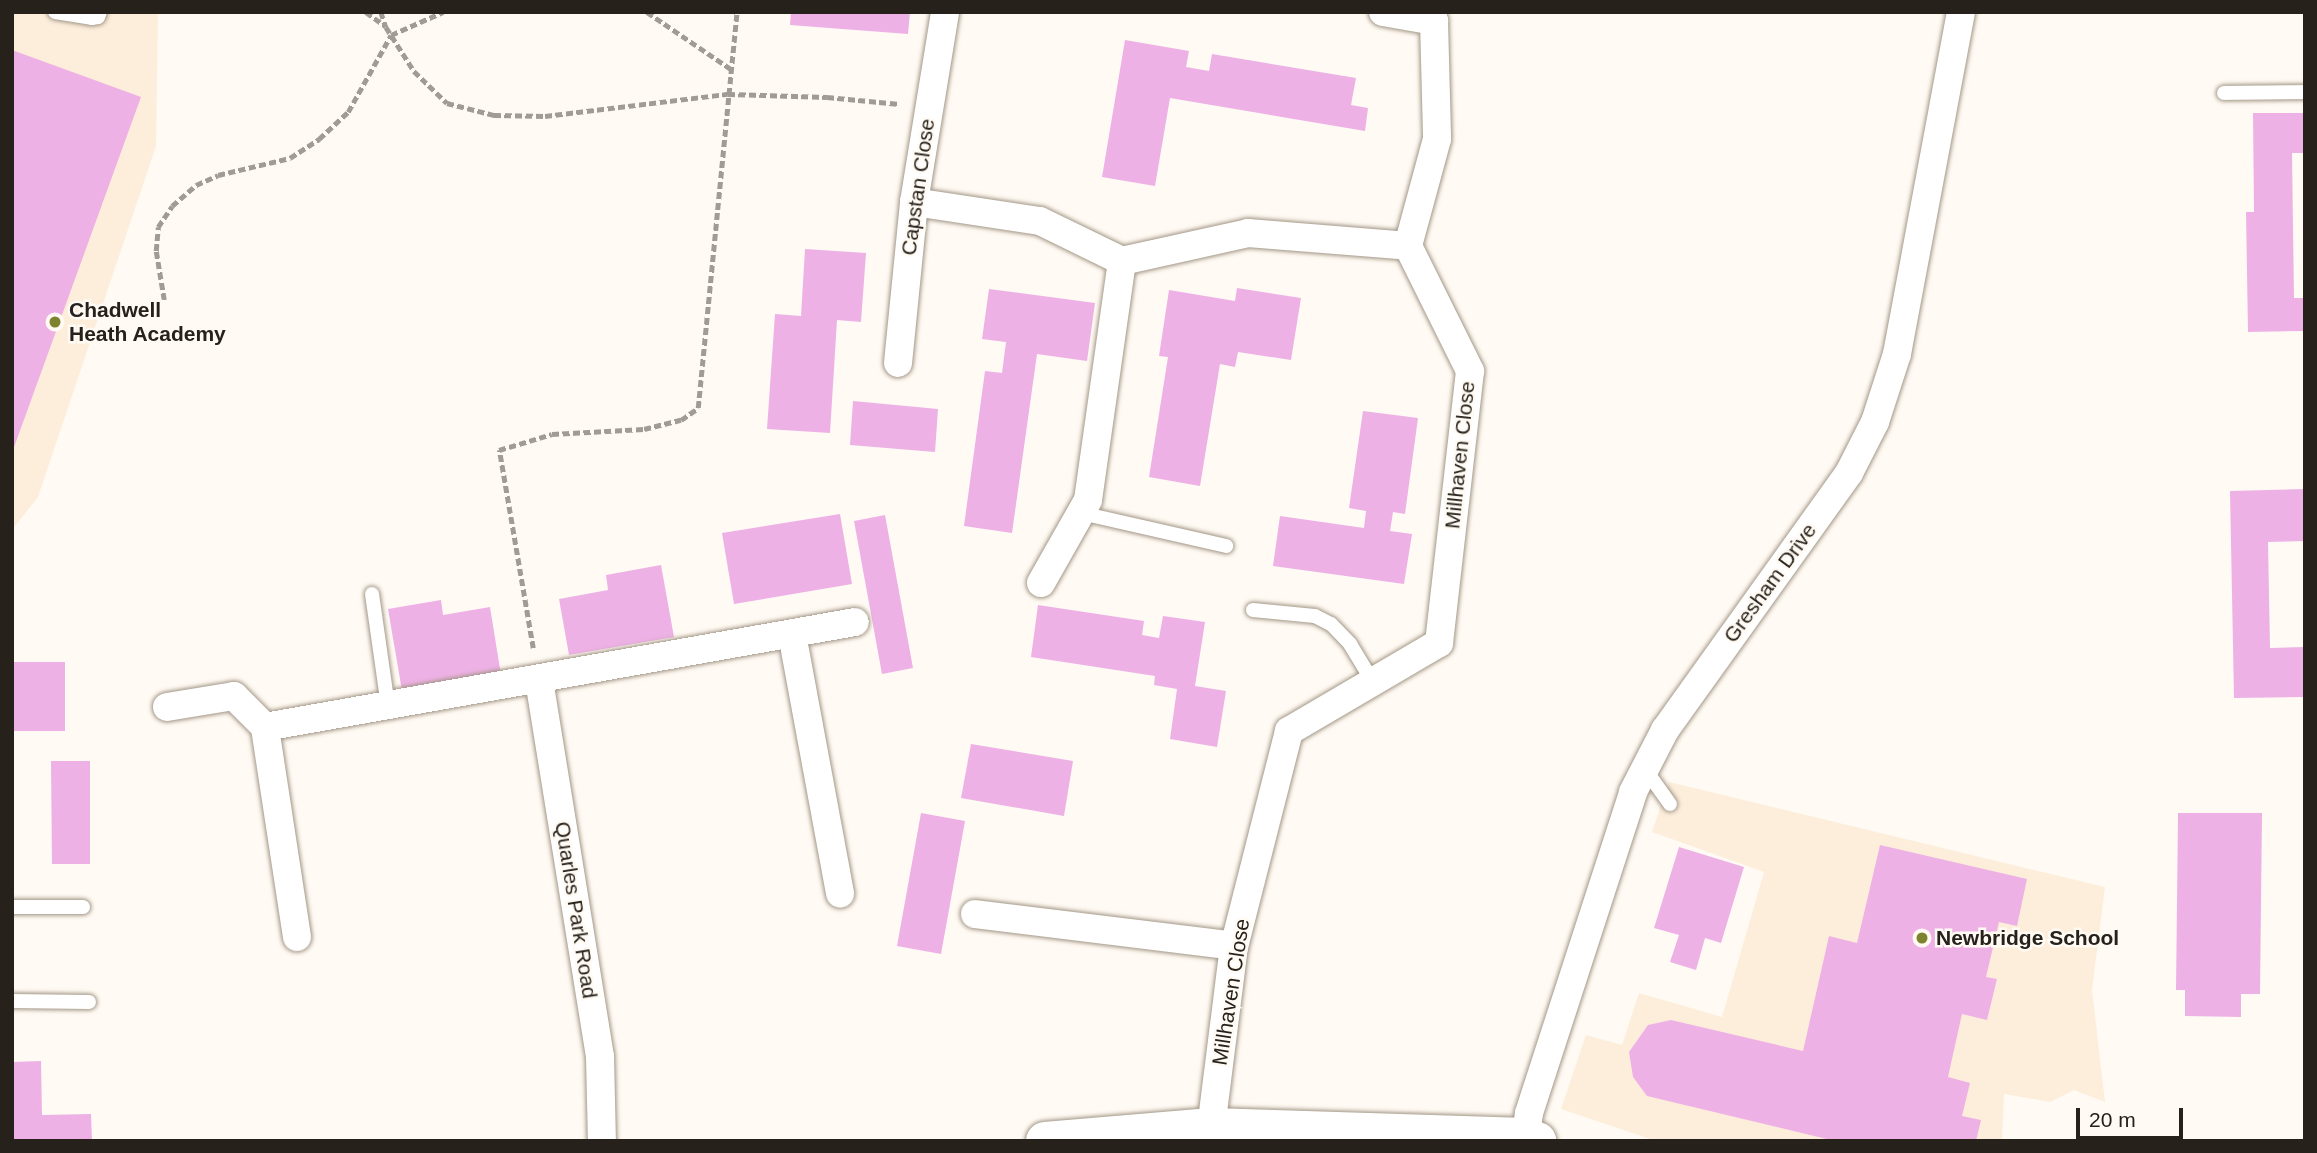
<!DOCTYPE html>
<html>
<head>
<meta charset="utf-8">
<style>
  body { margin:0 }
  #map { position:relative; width:2317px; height:1153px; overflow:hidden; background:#fffaf3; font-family:Helvetica,sans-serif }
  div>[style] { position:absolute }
  .built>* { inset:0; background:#fdeedc }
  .building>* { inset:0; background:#eeb1e5 }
  .path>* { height:4.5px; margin-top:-2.25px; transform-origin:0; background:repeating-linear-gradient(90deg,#a09b95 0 7px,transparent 0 10.5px) }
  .roads { filter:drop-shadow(0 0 2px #a39787) drop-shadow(0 0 2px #a39787) }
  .lane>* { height:14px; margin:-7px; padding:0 7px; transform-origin:7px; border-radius:7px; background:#fff }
  .street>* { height:28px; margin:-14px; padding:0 14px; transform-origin:14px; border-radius:14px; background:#fff }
  .secondary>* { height:38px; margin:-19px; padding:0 19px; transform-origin:19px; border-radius:19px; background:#fff }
  .dots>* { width:19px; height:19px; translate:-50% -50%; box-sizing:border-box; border:4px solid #fffaf3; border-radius:50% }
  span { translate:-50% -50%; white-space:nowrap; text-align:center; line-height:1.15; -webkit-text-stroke:5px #fffaf3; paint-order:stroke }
  .street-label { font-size:21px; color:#26211b }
  .poi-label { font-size:21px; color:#26211b; font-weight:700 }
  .left { translate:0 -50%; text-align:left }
  .frame { position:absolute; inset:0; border:14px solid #26211b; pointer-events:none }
  .scale { position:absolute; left:2076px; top:1108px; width:107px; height:32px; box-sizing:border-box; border:4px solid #26211b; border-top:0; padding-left:9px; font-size:21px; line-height:24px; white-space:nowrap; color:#26211b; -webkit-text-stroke:5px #fffaf3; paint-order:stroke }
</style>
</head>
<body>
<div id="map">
  <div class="built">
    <div style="clip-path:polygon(12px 12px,158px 12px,156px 146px,38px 497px,12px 530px)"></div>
    <div style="clip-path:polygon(1669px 782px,2105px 887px,2092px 990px,2105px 1102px,2074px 1090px,2050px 1102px,2004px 1094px,2002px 1141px,1656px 1141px,1561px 1109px,1586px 1035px,1622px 1045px,1639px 993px,1722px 1017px,1764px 872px,1652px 832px)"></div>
  </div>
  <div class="building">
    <div style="clip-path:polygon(791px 12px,910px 12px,908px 34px,790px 25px)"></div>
    <div style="clip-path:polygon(1125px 40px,1189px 51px,1186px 67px,1209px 71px,1212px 54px,1356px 78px,1351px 105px,1368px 108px,1365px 131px,1170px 98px,1155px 186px,1102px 177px)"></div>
    <div style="clip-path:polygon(12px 50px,141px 97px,13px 450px,12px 450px)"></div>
    <div style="clip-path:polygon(2253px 113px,2305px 113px,2305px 153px,2292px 153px,2294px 298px,2305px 298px,2305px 331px,2248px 332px,2246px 212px,2254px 212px)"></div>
    <div style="clip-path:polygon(805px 249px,866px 253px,861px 322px,837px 320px,830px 433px,767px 429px,775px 314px,801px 316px)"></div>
    <div style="clip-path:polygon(1237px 288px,1301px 298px,1291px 360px,1238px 352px,1235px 367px,1220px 364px,1200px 486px,1149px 477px,1168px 357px,1159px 356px,1169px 290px,1235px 301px)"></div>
    <div style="clip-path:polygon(989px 289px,1095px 303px,1087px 361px,1037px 354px,1012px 533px,964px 526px,985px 371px,1002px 373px,1006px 342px,982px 339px)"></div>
    <div style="clip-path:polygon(853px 401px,938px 409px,935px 452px,850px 445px)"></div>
    <div style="clip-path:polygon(1363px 411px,1418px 418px,1405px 514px,1393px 512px,1390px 531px,1412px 534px,1404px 584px,1273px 566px,1280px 516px,1364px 528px,1366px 511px,1349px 508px)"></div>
    <div style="clip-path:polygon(2305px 489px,2305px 541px,2268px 542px,2270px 648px,2305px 647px,2305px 697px,2234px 698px,2230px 491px)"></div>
    <div style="clip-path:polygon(840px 514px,852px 584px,734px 604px,722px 533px)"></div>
    <div style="clip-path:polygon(885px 515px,913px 668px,882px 674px,854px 521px)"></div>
    <div style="clip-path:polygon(661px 565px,674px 637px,569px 655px,559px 599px,608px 590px,606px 575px)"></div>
    <div style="clip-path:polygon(441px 600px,443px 615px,490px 607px,501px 675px,402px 691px,388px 609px)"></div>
    <div style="clip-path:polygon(1038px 605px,1144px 621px,1142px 635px,1159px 638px,1163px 616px,1205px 622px,1195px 686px,1226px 691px,1217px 747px,1170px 739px,1177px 689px,1154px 685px,1155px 676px,1031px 657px)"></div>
    <div style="clip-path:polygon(12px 662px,65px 662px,65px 731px,12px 731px)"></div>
    <div style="clip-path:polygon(971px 744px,1073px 761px,1064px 816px,961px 798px)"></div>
    <div style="clip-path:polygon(51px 761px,90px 761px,90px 864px,52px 864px)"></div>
    <div style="clip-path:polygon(921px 813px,965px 821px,941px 954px,897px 946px)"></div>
    <div style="clip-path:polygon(2178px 813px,2262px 813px,2260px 994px,2241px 994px,2241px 1017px,2185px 1016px,2185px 990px,2176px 990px)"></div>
    <div style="clip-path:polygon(1880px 845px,2027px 879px,2017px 926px,1999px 922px,1986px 977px,1997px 979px,1987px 1020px,1962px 1014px,1948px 1077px,1970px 1083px,1962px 1116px,1981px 1120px,1976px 1141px,1835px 1141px,1647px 1096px,1633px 1077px,1629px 1052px,1648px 1025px,1671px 1020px,1803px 1051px,1829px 936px,1857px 943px)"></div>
    <div style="clip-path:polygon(1679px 847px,1744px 867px,1721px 943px,1705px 938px,1696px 970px,1670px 962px,1679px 935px,1654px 928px)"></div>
    <div style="clip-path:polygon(41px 1061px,42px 1115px,91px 1114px,92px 1141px,12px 1141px,12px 1062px)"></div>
  </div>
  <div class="path">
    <div style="left:366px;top:12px;width:24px;rotate:36deg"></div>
    <div style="left:381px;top:12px;width:16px;rotate:72deg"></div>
    <div style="left:386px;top:27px;width:52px;rotate:57.5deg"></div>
    <div style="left:414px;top:71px;width:46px;rotate:44.1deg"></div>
    <div style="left:447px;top:103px;width:49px;rotate:14.3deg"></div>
    <div style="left:494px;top:115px;width:51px;rotate:1.1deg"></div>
    <div style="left:545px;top:116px;width:184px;rotate:-6.9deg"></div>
    <div style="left:728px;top:94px;width:99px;rotate:1.7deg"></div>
    <div style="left:827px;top:97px;width:73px;rotate:5.5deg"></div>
    <div style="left:647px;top:12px;width:102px;rotate:34.2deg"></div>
    <div style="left:164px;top:300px;width:50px;rotate:-99.3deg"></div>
    <div style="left:156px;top:251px;width:24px;rotate:-85deg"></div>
    <div style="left:158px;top:227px;width:25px;rotate:-56deg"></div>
    <div style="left:172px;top:206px;width:32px;rotate:-41deg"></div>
    <div style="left:196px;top:185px;width:24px;rotate:-24deg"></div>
    <div style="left:218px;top:175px;width:74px;rotate:-13.3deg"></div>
    <div style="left:290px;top:158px;width:35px;rotate:-33deg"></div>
    <div style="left:319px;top:139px;width:40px;rotate:-43deg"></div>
    <div style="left:348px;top:112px;width:88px;rotate:-60.8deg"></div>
    <div style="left:391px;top:35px;width:57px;rotate:-23.9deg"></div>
    <div style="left:533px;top:648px;width:201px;rotate:-99.7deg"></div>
    <div style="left:499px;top:450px;width:55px;rotate:-16.8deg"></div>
    <div style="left:552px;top:434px;width:92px;rotate:-3.1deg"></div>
    <div style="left:644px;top:429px;width:38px;rotate:-14deg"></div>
    <div style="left:681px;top:420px;width:21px;rotate:-35deg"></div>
    <div style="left:698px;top:408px;width:398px;rotate:-84.4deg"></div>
  </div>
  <div class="roads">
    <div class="lane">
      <div style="left:55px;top:12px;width:37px;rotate:9deg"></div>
      <div style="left:92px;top:18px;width:6px;rotate:-9deg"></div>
      <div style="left:98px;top:17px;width:5px;rotate:-68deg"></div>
      <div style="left:2224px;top:93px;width:81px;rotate:-0.7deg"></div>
      <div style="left:1081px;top:513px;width:149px;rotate:12.8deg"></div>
      <div style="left:372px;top:594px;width:113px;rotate:81.9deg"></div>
      <div style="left:1253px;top:610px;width:62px;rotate:5.5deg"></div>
      <div style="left:1315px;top:616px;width:18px;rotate:27deg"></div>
      <div style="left:1331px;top:624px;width:28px;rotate:46deg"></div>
      <div style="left:1350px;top:644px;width:44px;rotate:58.8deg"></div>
      <div style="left:1645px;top:769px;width:43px;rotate:54.5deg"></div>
      <div style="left:12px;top:907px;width:71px"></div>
      <div style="left:12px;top:1001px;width:77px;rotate:0.7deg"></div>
    </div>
    <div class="street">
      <div style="left:1383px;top:12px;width:52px;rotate:10deg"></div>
      <div style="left:1434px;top:21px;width:118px;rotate:88.5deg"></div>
      <div style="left:1437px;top:139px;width:111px;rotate:105.2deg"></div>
      <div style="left:914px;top:202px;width:127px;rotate:8.6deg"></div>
      <div style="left:1040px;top:221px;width:91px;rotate:26deg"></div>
      <div style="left:898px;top:363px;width:162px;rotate:-84.3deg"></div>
      <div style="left:914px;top:202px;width:193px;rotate:-80.7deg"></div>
      <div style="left:1041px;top:583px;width:95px;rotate:-60.5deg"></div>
      <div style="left:1088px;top:500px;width:241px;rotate:-81.9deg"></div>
      <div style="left:1122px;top:261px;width:129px;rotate:-12.5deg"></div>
      <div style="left:1248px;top:233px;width:161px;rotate:4.6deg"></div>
      <div style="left:1408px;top:246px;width:140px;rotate:63.6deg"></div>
      <div style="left:1470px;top:371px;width:274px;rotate:96.5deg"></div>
      <div style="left:1439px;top:643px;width:174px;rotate:149.6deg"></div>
      <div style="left:1289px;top:731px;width:222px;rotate:104.3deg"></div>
      <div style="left:1234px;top:946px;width:182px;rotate:97.2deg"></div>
      <div style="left:792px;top:634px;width:264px;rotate:79.5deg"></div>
      <div style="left:539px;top:680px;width:381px;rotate:80.8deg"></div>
      <div style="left:600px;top:1056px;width:85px;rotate:88.7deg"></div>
      <div style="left:167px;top:707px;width:68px;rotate:-9.3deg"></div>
      <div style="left:234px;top:696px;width:44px;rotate:45deg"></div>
      <div style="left:975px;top:914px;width:261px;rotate:7deg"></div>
      <div style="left:297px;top:937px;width:212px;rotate:-98.7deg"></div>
      <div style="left:265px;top:727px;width:599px;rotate:-10.09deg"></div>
      <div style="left:1526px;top:1137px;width:24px;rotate:-83deg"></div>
      <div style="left:1529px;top:1113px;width:337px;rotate:-72deg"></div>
      <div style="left:1633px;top:792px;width:70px;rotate:-62.7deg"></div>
      <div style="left:1665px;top:730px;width:316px;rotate:-54.4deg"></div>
      <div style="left:1849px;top:473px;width:57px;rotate:-63deg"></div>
      <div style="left:1875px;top:422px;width:71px;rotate:-72.1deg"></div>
      <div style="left:1897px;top:354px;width:348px;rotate:-79.4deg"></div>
    </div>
    <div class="secondary">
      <div style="left:1045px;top:1141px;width:167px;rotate:-4.8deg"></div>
      <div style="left:1211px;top:1127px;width:315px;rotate:1.8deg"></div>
      <div style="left:1526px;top:1137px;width:12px;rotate:20deg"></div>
    </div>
  </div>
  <div class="dots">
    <div style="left:55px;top:322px;background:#7c822d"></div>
    <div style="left:1922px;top:938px;background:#7c822d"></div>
  </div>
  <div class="street-label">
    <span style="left:918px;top:187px;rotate:-82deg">Capstan Close</span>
    <span style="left:1460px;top:455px;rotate:-84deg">Millhaven Close</span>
    <span style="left:1770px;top:583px;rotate:-54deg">Gresham Drive</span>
    <span style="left:576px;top:910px;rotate:81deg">Quarles Park Road</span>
    <span style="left:1231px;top:992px;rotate:-81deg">Millhaven Close</span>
  </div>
  <div class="poi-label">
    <span class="left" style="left:69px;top:322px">Chadwell<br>Heath Academy</span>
    <span class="left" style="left:1936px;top:938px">Newbridge School</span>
  </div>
  <div class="frame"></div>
  <div class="scale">20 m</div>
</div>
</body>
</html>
